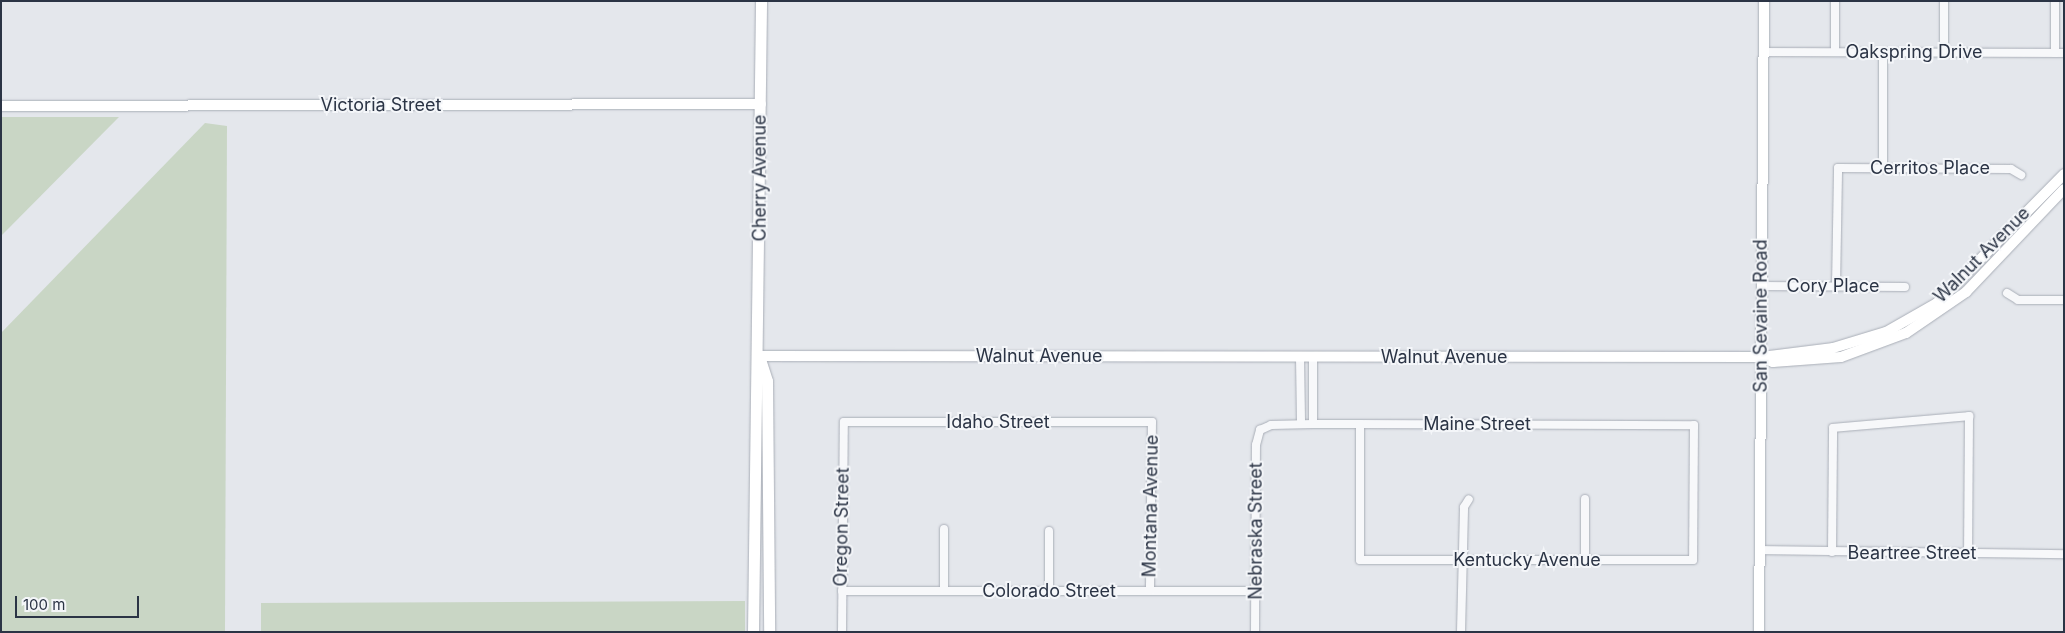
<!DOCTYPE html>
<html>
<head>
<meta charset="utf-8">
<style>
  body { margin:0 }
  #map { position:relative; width:2065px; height:633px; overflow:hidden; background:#e4e7ec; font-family:Inter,sans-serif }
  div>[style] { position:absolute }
  .green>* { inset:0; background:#c9d6c5 }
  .roads { filter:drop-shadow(0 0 1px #a9aeb7) drop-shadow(0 0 1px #a9aeb7) }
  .street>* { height:8px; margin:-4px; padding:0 4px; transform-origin:4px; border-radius:4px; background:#f7f8fa }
  .secondary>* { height:10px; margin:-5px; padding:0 5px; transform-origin:5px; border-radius:5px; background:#fff }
  .primary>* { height:11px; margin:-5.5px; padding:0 5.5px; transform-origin:5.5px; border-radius:5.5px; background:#fff }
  span { translate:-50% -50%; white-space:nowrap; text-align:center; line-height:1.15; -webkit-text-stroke:4px #f4f6f9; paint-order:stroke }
  .street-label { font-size:18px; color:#2b3445 }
  .frame { position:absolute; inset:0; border:2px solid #2b3445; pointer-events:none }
  .scale { position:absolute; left:15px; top:596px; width:124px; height:22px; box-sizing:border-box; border:2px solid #2b3445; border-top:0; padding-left:6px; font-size:15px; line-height:18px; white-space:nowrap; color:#2b3445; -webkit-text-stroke:4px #f4f6f9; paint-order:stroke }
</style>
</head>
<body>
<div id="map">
  <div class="green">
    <div style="clip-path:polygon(1px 117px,119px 117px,1px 236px)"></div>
    <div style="clip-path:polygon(205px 123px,227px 126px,225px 632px,1px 632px,1px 333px)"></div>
    <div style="clip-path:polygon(745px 601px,745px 632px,261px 632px,261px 603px)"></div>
  </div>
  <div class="roads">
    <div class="street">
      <div style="left:1764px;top:52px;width:300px;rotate:0.2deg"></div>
      <div style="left:1835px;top:52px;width:51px;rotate:-90deg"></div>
      <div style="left:1944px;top:52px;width:51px;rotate:-90deg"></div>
      <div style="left:2055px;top:53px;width:52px;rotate:-90deg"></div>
      <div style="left:1883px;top:168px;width:116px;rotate:-90deg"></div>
      <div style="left:1761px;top:286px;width:144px;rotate:0.4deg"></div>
      <div style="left:1836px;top:287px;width:119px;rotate:-89deg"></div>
      <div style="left:1838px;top:168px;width:173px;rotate:0.3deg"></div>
      <div style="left:2011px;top:169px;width:12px;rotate:31deg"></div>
      <div style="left:2007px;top:293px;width:13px;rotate:32deg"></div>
      <div style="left:2018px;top:300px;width:46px"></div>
      <div style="left:1300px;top:357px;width:67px;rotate:89.1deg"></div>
      <div style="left:1313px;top:357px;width:67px;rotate:90deg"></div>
      <div style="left:1760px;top:550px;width:304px;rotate:0.8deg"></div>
      <div style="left:1832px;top:552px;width:124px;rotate:-89.5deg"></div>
      <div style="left:1833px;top:428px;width:137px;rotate:-5deg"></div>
      <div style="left:1969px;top:416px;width:137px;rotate:90.4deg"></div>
      <div style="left:1585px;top:560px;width:61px;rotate:-90deg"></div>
      <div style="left:944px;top:590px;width:61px;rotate:-90deg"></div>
      <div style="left:842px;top:591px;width:414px"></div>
      <div style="left:1049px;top:591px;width:60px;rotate:-90deg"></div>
      <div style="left:842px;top:632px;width:210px;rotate:-89.5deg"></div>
      <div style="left:844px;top:422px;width:308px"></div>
      <div style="left:1152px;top:422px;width:169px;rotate:90.7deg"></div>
      <div style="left:1255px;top:632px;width:187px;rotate:-89.7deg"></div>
      <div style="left:1256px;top:445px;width:16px;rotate:-75deg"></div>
      <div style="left:1260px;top:430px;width:12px;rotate:-24deg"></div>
      <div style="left:1271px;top:425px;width:42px;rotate:-1.4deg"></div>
      <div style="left:1313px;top:424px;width:47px"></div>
      <div style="left:1360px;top:424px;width:334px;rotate:0.2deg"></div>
      <div style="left:1694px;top:425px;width:135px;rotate:90.4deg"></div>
      <div style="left:1693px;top:560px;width:333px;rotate:180deg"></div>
      <div style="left:1360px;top:560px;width:136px;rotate:-90deg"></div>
      <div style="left:1461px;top:632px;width:125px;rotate:-88.6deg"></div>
      <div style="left:1464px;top:507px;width:9px;rotate:-58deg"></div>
    </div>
    <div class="secondary">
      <div style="left:1px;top:106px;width:760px;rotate:-0.15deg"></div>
      <div style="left:759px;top:356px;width:1002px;rotate:0.06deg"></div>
      <div style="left:1761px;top:357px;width:73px;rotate:-7.1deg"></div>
      <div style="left:1833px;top:348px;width:55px;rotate:-16.8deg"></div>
      <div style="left:1886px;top:332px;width:59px;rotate:-29.6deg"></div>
      <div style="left:1937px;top:303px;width:181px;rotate:-45.4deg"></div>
      <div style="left:1761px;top:357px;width:13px;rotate:23deg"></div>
      <div style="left:1773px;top:362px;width:68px;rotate:-4.2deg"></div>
      <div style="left:1841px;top:357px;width:69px;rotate:-20.3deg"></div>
      <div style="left:1906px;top:333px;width:73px;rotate:-34.3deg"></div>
      <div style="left:1966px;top:292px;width:142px;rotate:-46.4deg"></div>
      <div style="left:1759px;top:632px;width:631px;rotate:-89.55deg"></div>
    </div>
    <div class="primary">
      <div style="left:759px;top:356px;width:26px;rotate:72deg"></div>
      <div style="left:767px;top:381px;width:251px;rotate:89.5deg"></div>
      <div style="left:753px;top:632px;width:631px;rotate:-89.27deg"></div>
    </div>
  </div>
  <div class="street-label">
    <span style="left:1914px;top:52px">Oakspring Drive</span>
    <span style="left:381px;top:105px">Victoria Street</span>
    <span style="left:1930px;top:168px">Cerritos Place</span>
    <span style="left:760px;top:178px;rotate:-90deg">Cherry Avenue</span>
    <span style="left:1982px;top:255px;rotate:-45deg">Walnut Avenue</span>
    <span style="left:1833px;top:286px">Cory Place</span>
    <span style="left:1761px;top:316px;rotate:-90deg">San Sevaine Road</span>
    <span style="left:1039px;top:356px">Walnut Avenue</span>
    <span style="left:1444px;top:357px">Walnut Avenue</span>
    <span style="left:998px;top:422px">Idaho Street</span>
    <span style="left:1477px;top:424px">Maine Street</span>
    <span style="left:1151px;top:506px;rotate:-89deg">Montana Avenue</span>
    <span style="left:842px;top:527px;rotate:-89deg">Oregon Street</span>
    <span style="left:1256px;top:531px;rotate:-90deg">Nebraska Street</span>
    <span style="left:1912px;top:553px">Beartree Street</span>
    <span style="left:1527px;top:560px">Kentucky Avenue</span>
    <span style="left:1049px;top:591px">Colorado Street</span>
  </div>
  <div class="frame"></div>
  <div class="scale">100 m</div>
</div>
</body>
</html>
